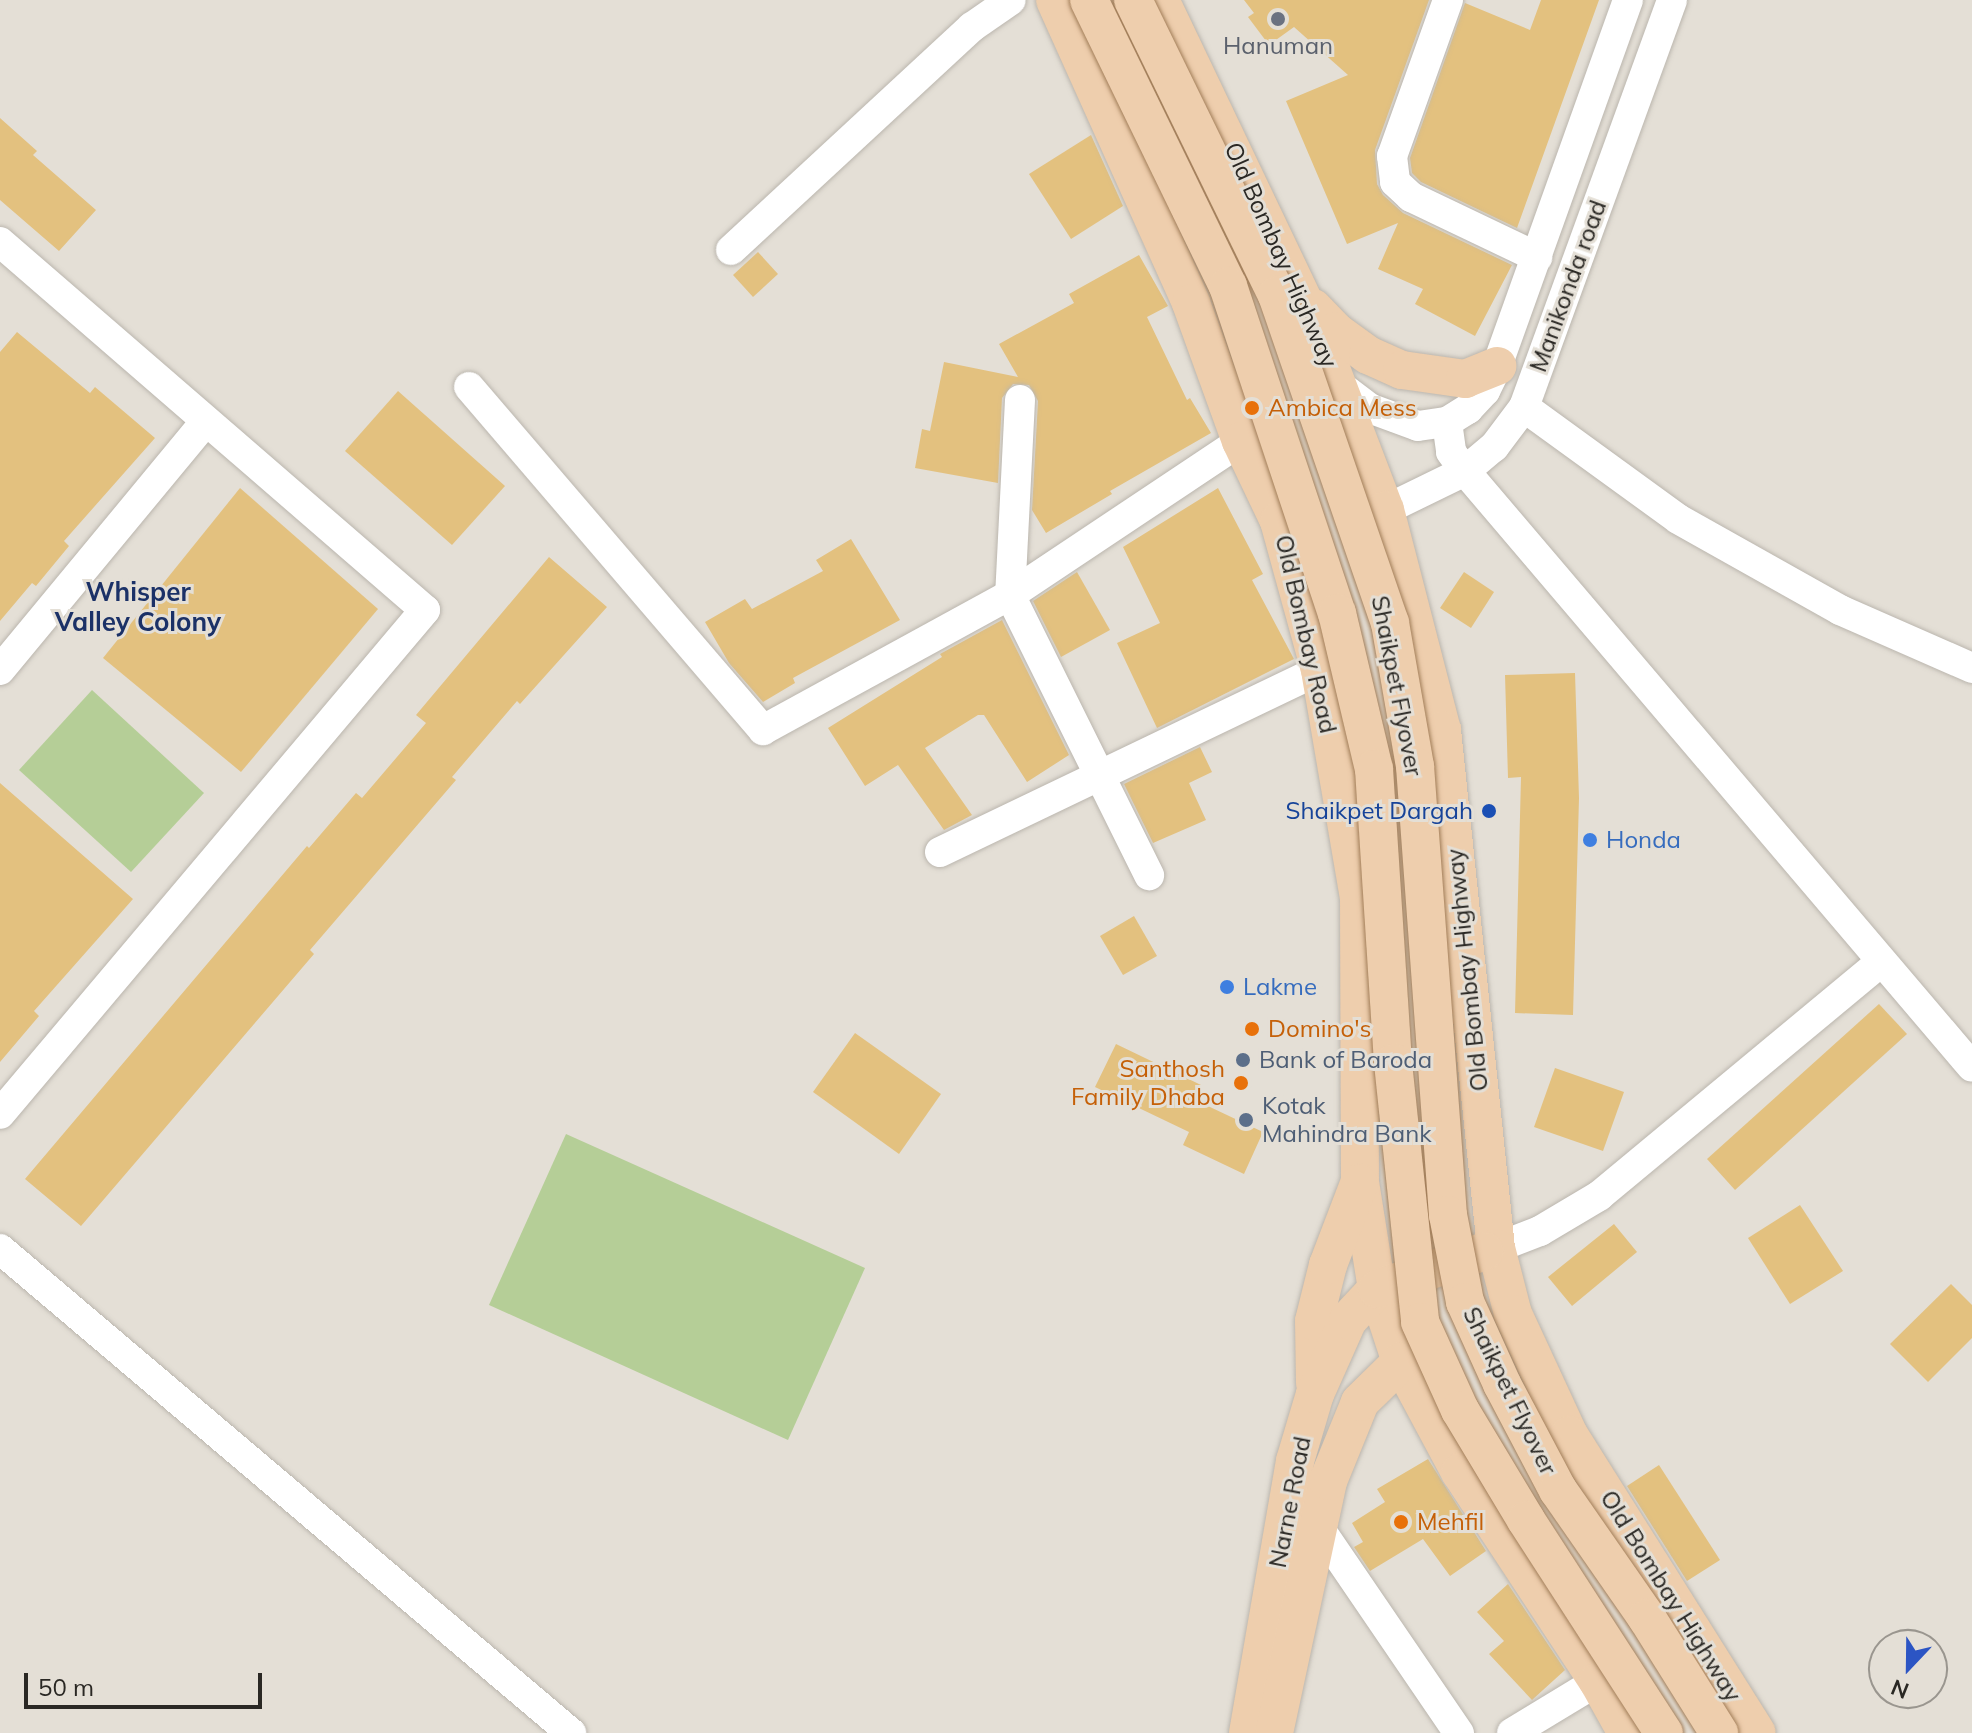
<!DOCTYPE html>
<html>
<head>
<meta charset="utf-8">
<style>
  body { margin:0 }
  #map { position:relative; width:1972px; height:1733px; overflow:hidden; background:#e4dfd6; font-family:Mulish,sans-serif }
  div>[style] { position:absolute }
  .green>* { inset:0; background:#b5ce97 }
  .building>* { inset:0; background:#e3c17f }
  .roads { filter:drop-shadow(0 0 2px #bbb6ae) drop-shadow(0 0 2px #bbb6ae) }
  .minor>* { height:30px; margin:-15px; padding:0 15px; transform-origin:15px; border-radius:15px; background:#fff }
  .major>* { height:38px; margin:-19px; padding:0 19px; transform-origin:19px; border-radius:19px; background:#eecead }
  .bridges { filter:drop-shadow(0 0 2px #a27e59) drop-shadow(0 0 2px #a27e59) }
  .major-bridge>* { height:38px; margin:-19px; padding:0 19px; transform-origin:19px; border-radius:19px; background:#eecead }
  .dots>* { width:22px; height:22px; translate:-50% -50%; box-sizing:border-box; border:4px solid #e4dfd6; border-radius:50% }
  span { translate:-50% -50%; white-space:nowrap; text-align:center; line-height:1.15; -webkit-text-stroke:6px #e4dfd6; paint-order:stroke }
  .worship-label { font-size:24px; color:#5b616d }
  .street-label { font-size:24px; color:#2a2824 }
  .food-label { font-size:24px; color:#c56008 }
  .left { translate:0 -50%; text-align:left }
  .right { translate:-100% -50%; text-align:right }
  .transit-label { font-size:24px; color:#164399 }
  .shop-label { font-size:24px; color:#366cbe }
  .service-label { font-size:24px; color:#4e5e75 }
  .neighbourhood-label { font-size:26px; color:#1b3167; font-weight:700 }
  .north { position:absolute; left:1868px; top:1629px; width:80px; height:80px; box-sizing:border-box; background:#e4dfd6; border:2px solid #9a968f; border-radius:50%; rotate:202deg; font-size:22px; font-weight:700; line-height:32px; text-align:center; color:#2a2824 }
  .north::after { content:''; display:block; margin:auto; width:28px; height:36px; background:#2c55c4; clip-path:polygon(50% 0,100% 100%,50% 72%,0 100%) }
  .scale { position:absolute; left:24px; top:1673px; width:238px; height:36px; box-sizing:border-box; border:4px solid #2a2824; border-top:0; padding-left:10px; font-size:24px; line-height:28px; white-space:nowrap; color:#2a2824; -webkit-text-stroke:6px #e4dfd6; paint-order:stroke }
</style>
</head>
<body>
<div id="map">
  <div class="green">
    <div style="clip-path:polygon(92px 690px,204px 793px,131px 872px,19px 770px)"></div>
    <div style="clip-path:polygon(566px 1134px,865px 1268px,788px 1440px,489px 1305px)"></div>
  </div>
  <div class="building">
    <div style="clip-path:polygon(1244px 0,1429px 0,1375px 150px,1377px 184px,1383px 195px,1403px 213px,1512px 265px,1475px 336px,1415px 304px,1423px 289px,1378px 269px,1398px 223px,1347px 244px,1286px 101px,1348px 75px,1294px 27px,1269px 45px,1248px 17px,1254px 13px)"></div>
    <div style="clip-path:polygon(1541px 0,1599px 0,1517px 228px,1421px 182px,1412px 173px,1410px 158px,1465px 3px,1530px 30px)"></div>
    <div style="clip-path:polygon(0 118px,37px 151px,33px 155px,96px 210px,59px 251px,0 200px)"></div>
    <div style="clip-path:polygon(1091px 135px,1123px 206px,1071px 239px,1029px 174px)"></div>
    <div style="clip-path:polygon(758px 252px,778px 274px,753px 297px,733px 275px)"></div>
    <div style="clip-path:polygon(1139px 255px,1168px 306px,1147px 317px,1187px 400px,1190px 398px,1211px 433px,1110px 491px,1112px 494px,1046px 533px,1032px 510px,1038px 401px,1029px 385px,1013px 384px,1002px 398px,998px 483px,915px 468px,922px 429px,930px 431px,944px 362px,1018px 377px,999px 344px,1074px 303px,1069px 294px)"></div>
    <div style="clip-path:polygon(17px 332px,90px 393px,95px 387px,155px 438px,64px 541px,69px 546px,36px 586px,32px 583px,0 621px,0 352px)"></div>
    <div style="clip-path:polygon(398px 391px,505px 486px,452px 545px,345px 451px)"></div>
    <div style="clip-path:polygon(240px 488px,378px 609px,241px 772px,103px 658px)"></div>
    <div style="clip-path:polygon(1218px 488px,1263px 574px,1252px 580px,1294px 659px,1157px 728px,1117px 643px,1160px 623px,1123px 547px)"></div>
    <div style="clip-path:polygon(851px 539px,900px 620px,793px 678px,795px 683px,763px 702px,729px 663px,705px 622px,745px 599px,752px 609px,823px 571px,816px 560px)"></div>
    <div style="clip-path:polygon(549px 557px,607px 607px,520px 704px,517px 701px,452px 777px,456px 780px,310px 950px,314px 954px,81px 1226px,25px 1179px,307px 846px,309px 848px,356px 793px,362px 798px,426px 723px,416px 715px)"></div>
    <div style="clip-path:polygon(1077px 572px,1110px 630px,1061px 657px,1033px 601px)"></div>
    <div style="clip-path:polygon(1464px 572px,1494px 592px,1471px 628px,1440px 608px)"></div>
    <div style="clip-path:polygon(1002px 620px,1069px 755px,1027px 782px,984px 715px,978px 715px,925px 748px,972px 815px,944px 830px,898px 765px,865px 786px,828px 728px,942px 657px,940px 654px)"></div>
    <div style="clip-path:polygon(1575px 673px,1579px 798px,1573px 1015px,1515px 1013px,1521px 777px,1508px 778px,1505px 675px)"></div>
    <div style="clip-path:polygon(1200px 747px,1212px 772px,1189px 783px,1206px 820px,1153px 843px,1124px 784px)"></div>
    <div style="clip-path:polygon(0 783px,133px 899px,34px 1011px,39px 1016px,0 1062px)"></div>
    <div style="clip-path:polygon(1134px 916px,1157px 956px,1123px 975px,1100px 936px)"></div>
    <div style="clip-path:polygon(1879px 1004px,1907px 1034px,1735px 1190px,1707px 1159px)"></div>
    <div style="clip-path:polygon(855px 1033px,941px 1094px,899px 1154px,813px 1092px)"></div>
    <div style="clip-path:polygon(1116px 1044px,1201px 1085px,1193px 1099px,1263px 1132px,1244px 1174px,1183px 1145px,1189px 1132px,1095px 1087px)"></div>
    <div style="clip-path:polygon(1555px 1068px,1624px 1092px,1603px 1151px,1534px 1127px)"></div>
    <div style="clip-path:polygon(1800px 1205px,1843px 1271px,1790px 1304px,1748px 1238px)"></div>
    <div style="clip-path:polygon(1614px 1224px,1637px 1252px,1572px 1306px,1548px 1277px)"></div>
    <div style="clip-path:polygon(1951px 1284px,1972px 1305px,1972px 1338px,1928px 1382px,1890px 1344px)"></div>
    <div style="clip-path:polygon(1428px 1459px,1486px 1551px,1450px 1576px,1423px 1539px,1370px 1571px,1354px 1547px,1363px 1542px,1352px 1523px,1385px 1502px,1377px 1489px)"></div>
    <div style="clip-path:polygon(1659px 1465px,1720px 1560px,1687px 1581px,1627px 1486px)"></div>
    <div style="clip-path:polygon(1508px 1584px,1565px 1670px,1532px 1700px,1489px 1654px,1504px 1641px,1477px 1612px)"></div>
  </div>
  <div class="roads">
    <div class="minor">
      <div style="left:1448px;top:0;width:166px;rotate:109.7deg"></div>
      <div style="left:1392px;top:156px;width:26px;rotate:83deg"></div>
      <div style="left:1395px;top:182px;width:22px;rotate:43deg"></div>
      <div style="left:1411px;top:197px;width:140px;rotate:25.5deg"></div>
      <div style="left:0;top:242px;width:562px;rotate:40.89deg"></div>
      <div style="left:425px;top:610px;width:659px;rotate:130.14deg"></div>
      <div style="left:731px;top:250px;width:328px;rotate:-42.8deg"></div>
      <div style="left:972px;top:27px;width:47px;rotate:-34.7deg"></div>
      <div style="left:1339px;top:385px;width:38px;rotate:37deg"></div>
      <div style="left:1369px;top:408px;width:52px;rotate:20.2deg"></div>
      <div style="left:1418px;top:426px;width:29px;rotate:-8deg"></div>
      <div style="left:1447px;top:422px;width:25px;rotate:-32deg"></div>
      <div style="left:1468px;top:409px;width:25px;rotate:-47deg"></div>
      <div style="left:1485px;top:391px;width:28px;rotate:-64deg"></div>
      <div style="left:1497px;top:366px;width:389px;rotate:-70.3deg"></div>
      <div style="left:469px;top:387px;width:452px;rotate:49.4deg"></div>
      <div style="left:763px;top:730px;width:281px;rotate:-28.7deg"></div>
      <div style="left:1010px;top:595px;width:278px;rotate:-33.7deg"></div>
      <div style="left:1020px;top:400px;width:195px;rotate:92.9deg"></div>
      <div style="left:1010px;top:595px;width:313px;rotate:63.6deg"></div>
      <div style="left:1524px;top:407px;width:190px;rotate:36deg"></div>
      <div style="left:1678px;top:519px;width:186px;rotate:29.3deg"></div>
      <div style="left:1840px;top:610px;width:144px;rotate:23.7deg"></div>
      <div style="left:1447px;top:422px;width:30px;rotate:82deg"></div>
      <div style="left:1451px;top:452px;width:24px;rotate:54deg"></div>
      <div style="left:1465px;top:471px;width:782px;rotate:49.61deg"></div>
      <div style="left:1385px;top:510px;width:89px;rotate:-26deg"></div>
      <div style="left:1465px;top:471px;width:38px;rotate:-40deg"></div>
      <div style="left:1494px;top:447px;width:50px;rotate:-53.1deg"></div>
      <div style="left:1524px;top:407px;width:433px;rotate:-70deg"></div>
      <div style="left:0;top:670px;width:323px;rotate:-50.4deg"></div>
      <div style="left:940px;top:852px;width:421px;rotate:-25.6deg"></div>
      <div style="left:1496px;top:1248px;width:47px;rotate:-21.1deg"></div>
      <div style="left:1540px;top:1231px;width:69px;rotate:-30.7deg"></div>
      <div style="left:1599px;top:1196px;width:365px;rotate:-39.7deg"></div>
      <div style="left:0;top:1249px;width:749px;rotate:40.29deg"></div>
      <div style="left:1317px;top:1525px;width:252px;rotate:55.7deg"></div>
      <div style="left:1512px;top:1733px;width:100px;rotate:-31.2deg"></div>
    </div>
    <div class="major">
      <div style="left:1055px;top:0;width:332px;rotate:65.8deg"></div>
      <div style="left:1191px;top:303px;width:147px;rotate:70.1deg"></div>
      <div style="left:1241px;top:441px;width:89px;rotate:64.6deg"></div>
      <div style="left:1279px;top:521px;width:155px;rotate:74.6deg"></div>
      <div style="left:1320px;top:670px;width:232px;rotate:80.3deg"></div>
      <div style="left:1359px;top:899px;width:283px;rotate:89.8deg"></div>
      <div style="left:1360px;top:1182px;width:108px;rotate:81deg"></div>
      <div style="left:1377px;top:1289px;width:77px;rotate:71.8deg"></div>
      <div style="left:1401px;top:1362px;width:125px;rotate:61.8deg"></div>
      <div style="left:1460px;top:1472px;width:250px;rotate:56.6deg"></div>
      <div style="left:1598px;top:1681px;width:60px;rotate:60.9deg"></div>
      <div style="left:1160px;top:0;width:353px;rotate:64.5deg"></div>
      <div style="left:1312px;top:319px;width:204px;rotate:69.1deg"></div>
      <div style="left:1385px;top:510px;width:227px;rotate:75.5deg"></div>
      <div style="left:1442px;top:730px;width:521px;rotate:84.05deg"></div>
      <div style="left:1496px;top:1248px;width:68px;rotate:75.6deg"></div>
      <div style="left:1513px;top:1314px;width:133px;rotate:65.2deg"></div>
      <div style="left:1569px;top:1435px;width:352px;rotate:57.8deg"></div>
      <div style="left:1313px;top:308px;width:32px;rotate:46deg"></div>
      <div style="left:1335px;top:331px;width:41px;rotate:36deg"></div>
      <div style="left:1368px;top:355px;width:37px;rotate:24deg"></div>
      <div style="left:1402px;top:370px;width:64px;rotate:8.1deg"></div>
      <div style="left:1465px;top:379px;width:35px;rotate:-22deg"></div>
      <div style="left:1315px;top:1383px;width:62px;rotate:-90.9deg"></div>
      <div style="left:1314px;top:1321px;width:58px;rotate:-76deg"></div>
      <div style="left:1328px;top:1265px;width:87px;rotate:-69.1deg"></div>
      <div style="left:1248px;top:1733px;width:276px;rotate:-80.2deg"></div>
      <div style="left:1295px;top:1461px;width:70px;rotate:-73.4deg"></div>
      <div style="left:1315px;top:1394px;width:81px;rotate:-66deg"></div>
      <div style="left:1348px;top:1320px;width:42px;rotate:-46.9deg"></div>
      <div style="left:1377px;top:1289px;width:114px;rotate:-19.4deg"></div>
      <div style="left:1274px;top:1733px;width:258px;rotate:-77.9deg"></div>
      <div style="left:1328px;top:1481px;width:85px;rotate:-67.9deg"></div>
      <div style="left:1360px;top:1402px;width:57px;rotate:-44.3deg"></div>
    </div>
  </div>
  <div class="bridges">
    <div class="major-bridge">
      <div style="left:1089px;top:0;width:318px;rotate:64.1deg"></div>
      <div style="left:1228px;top:286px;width:345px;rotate:71.6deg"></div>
      <div style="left:1337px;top:613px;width:160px;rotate:76.7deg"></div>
      <div style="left:1374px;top:769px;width:295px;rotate:86.3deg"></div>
      <div style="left:1393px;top:1063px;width:260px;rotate:84deg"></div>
      <div style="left:1420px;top:1322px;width:97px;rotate:65.6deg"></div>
      <div style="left:1460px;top:1410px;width:128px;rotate:59deg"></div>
      <div style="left:1526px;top:1520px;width:254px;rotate:57.1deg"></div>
      <div style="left:1133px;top:0;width:328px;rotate:64deg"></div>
      <div style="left:1277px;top:295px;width:347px;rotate:71deg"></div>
      <div style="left:1390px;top:623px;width:145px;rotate:80.1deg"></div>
      <div style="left:1415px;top:766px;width:450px;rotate:85.8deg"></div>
      <div style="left:1448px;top:1215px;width:89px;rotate:78.9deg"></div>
      <div style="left:1465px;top:1302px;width:90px;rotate:65.7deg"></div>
      <div style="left:1502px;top:1384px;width:120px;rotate:62.2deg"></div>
      <div style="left:1558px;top:1490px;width:156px;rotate:55.2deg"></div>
      <div style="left:1647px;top:1618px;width:136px;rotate:57.9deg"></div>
    </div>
  </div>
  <div class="dots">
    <div style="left:1278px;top:19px;background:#6b7280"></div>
    <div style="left:1252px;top:408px;background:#e8710a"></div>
    <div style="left:1489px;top:811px;background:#1a4fb4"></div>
    <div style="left:1590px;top:840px;background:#3f7fe0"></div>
    <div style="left:1227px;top:987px;background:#3f7fe0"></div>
    <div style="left:1252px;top:1029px;background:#e8710a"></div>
    <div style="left:1243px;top:1060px;background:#5c6f8a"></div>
    <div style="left:1241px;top:1083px;background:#e8710a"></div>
    <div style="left:1246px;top:1120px;background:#5c6f8a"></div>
    <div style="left:1401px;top:1522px;background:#e8710a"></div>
  </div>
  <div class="worship-label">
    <span style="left:1278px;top:46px">Hanuman</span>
  </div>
  <div class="street-label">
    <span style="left:1281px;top:255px;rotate:66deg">Old Bombay Highway</span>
    <span style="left:1568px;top:286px;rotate:-70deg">Manikonda road</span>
    <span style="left:1306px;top:634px;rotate:77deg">Old Bombay Road</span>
    <span style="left:1397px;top:686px;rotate:79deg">Shaikpet Flyover</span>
    <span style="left:1467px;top:970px;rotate:-96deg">Old Bombay Highway</span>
    <span style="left:1510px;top:1391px;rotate:64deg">Shaikpet Flyover</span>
    <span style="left:1290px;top:1502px;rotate:-79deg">Narne Road</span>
    <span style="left:1671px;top:1596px;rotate:58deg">Old Bombay Highway</span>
  </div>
  <div class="food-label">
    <span class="left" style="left:1268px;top:408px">Ambica Mess</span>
    <span class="left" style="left:1268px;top:1029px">Domino's</span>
    <span class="right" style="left:1225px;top:1083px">Santhosh<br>Family Dhaba</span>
    <span class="left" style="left:1417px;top:1522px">Mehfil</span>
  </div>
  <div class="transit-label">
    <span class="right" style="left:1473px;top:811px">Shaikpet Dargah</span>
  </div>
  <div class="shop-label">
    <span class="left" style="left:1606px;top:840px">Honda</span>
    <span class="left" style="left:1243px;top:987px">Lakme</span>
  </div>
  <div class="service-label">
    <span class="left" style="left:1259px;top:1060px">Bank of Baroda</span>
    <span class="left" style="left:1262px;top:1120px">Kotak<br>Mahindra Bank</span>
  </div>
  <div class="neighbourhood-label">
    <span style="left:138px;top:607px">Whisper<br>Valley Colony</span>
  </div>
  <div class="north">N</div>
  <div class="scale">50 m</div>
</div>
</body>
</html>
